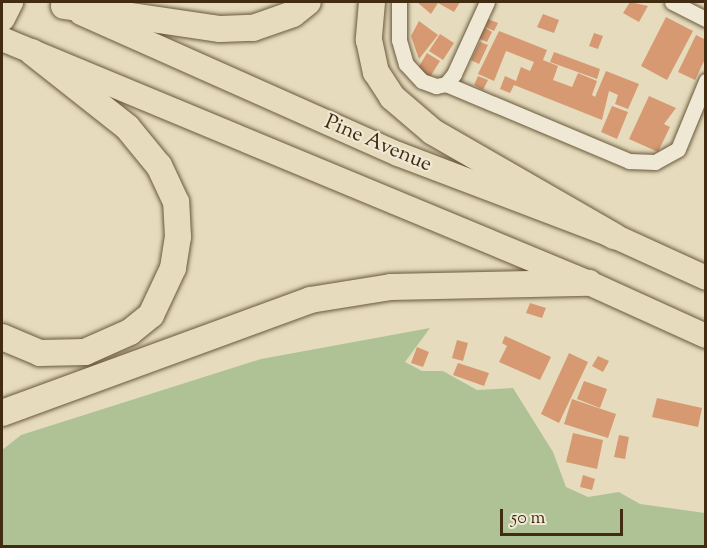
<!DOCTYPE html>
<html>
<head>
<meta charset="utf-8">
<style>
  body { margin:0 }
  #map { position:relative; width:707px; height:548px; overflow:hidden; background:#e6dcbd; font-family:"Sorts Mill Goudy",serif }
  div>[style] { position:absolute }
  .green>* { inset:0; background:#afc296 }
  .building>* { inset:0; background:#d69971 }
  .roads { filter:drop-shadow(0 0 2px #6a583d) drop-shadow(0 0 2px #6a583d) }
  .minor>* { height:15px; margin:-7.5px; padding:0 7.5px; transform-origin:7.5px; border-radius:7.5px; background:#efe8d4 }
  .primary>* { height:24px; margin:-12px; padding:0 12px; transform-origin:12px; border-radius:12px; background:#e6dcbd }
  .trunk>* { height:26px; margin:-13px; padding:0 13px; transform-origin:13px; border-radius:13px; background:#e6dcbd }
  span { translate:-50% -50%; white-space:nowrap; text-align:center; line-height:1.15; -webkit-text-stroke:4.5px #efe8d4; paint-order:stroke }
  .street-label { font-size:21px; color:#412c12 }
  .frame { position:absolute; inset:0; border:3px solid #412c12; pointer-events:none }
  .scale { position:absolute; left:500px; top:509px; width:123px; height:27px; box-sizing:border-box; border:3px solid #412c12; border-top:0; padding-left:8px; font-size:18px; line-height:21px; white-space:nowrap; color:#412c12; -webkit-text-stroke:4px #efe8d4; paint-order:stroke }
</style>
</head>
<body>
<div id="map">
  <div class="green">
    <div style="clip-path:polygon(430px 328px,405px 362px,422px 371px,443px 371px,477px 390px,513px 388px,553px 452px,566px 487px,588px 497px,619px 492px,640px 504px,705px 513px,705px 546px,2px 546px,2px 450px,21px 435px,261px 359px)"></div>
  </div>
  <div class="building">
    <div style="clip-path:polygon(417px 2px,460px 2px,454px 12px,438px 3px,431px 14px)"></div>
    <div style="clip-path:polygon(630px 2px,648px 6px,639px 22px,623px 13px)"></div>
    <div style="clip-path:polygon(543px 14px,559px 20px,554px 33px,537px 27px)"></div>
    <div style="clip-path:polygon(666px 17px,693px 31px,667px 80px,641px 66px)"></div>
    <div style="clip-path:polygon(488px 19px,498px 23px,494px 31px,485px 27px)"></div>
    <div style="clip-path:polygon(419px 21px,438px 35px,419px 59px,411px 36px)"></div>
    <div style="clip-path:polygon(484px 27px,492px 32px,487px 42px,478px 38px)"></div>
    <div style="clip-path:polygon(499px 31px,547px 50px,543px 60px,558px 66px,553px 80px,572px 87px,578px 73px,597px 81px,592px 95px,595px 97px,606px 71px,639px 84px,628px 109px,615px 104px,618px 95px,609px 91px,602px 120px,514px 85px,510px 93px,500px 89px,505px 76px,516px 81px,521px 67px,530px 71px,534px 62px,506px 51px,494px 81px,478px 74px)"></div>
    <div style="clip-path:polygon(594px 33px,603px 36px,598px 49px,589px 46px)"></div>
    <div style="clip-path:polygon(440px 34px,454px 43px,443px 60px,429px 51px)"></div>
    <div style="clip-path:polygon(696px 35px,706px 40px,706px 57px,695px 80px,678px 72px)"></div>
    <div style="clip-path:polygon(480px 42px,488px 45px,479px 64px,471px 60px)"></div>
    <div style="clip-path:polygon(554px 52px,600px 69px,597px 79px,550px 62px)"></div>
    <div style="clip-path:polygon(427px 53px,440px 61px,430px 77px,417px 70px)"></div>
    <div style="clip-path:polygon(478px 76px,488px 80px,483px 90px,474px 85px)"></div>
    <div style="clip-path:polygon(649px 96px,676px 108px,664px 124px,670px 127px,658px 152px,629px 139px)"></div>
    <div style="clip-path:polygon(612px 106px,628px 112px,617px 139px,601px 132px)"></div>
    <div style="clip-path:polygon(530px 303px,546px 308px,542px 318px,526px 313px)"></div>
    <div style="clip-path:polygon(505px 336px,551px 357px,540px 380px,499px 362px,507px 346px,502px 343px)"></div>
    <div style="clip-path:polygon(457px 340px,468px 343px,463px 361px,452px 358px)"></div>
    <div style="clip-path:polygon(417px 347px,429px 352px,423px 367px,411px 363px)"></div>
    <div style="clip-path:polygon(569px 353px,588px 362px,559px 423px,541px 414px)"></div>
    <div style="clip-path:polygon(598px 356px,609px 361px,603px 372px,592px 366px)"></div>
    <div style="clip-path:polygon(458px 363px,489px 373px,484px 386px,453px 375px)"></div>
    <div style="clip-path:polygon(584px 381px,607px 389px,600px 408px,577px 399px)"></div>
    <div style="clip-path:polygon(657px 398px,702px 408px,698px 427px,652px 417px)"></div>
    <div style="clip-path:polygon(572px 399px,616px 414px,608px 438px,564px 424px)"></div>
    <div style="clip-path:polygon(573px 433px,603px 440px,597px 469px,566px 462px)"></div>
    <div style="clip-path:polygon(619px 435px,629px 437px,625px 459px,614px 457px)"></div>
    <div style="clip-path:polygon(583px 475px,595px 479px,592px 490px,580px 487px)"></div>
  </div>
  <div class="roads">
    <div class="minor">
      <div style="left:399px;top:2px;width:38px;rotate:90deg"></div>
      <div style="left:399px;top:40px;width:25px;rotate:74deg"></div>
      <div style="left:406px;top:64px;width:23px;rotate:47deg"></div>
      <div style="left:422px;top:81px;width:15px;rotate:20deg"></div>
      <div style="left:436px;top:86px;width:10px;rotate:-11deg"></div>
      <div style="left:446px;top:84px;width:13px;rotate:-51deg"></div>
      <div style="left:454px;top:74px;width:79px;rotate:-65.4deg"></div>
      <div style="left:672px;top:2px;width:38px;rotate:27deg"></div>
      <div style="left:446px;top:84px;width:199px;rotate:22.8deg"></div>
      <div style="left:629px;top:161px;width:26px;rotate:2deg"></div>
      <div style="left:655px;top:162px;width:26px;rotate:-29deg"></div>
      <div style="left:678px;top:149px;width:74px;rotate:-67.6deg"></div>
    </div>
    <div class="primary">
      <div style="left:81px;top:13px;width:347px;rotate:24deg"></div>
      <div style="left:398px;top:154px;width:231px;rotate:20.8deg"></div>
      <div style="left:614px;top:236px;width:101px;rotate:24.5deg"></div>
      <div style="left:2px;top:39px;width:636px;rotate:22.57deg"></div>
      <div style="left:589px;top:283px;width:128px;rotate:24.4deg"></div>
    </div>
    <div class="trunk">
      <div style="left:372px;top:2px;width:38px;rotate:95deg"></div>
      <div style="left:369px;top:40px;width:33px;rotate:78deg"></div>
      <div style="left:376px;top:72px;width:30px;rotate:57deg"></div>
      <div style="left:392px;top:97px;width:54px;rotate:40.5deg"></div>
      <div style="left:433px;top:132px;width:209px;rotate:29.9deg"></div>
      <div style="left:64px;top:6px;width:158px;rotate:8.4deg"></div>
      <div style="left:220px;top:29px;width:33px;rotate:-2deg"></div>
      <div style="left:253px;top:28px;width:42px;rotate:-19.3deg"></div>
      <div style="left:293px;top:14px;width:19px;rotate:-39deg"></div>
      <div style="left:2px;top:18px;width:18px;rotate:-63deg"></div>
      <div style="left:2px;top:337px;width:41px;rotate:22.8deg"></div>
      <div style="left:40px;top:353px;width:45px;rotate:-1.3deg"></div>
      <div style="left:85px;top:352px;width:49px;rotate:-24deg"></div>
      <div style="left:130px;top:332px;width:27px;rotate:-39deg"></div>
      <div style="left:151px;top:315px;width:52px;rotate:-64.9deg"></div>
      <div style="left:173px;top:268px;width:31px;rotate:-81deg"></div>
      <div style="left:178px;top:237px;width:35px;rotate:-93deg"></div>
      <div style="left:176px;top:202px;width:40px;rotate:-115deg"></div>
      <div style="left:159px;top:166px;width:50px;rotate:-129.4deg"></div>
      <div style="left:127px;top:127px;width:121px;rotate:-141.7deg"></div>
      <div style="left:2px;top:413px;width:328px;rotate:-20.1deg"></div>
      <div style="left:310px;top:300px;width:82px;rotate:-9.1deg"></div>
      <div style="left:391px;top:287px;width:198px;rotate:-1.2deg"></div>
    </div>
  </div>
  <div class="street-label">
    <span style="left:378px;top:144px;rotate:23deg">Pine Avenue</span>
  </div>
  <div class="frame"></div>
  <div class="scale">50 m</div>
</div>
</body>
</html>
